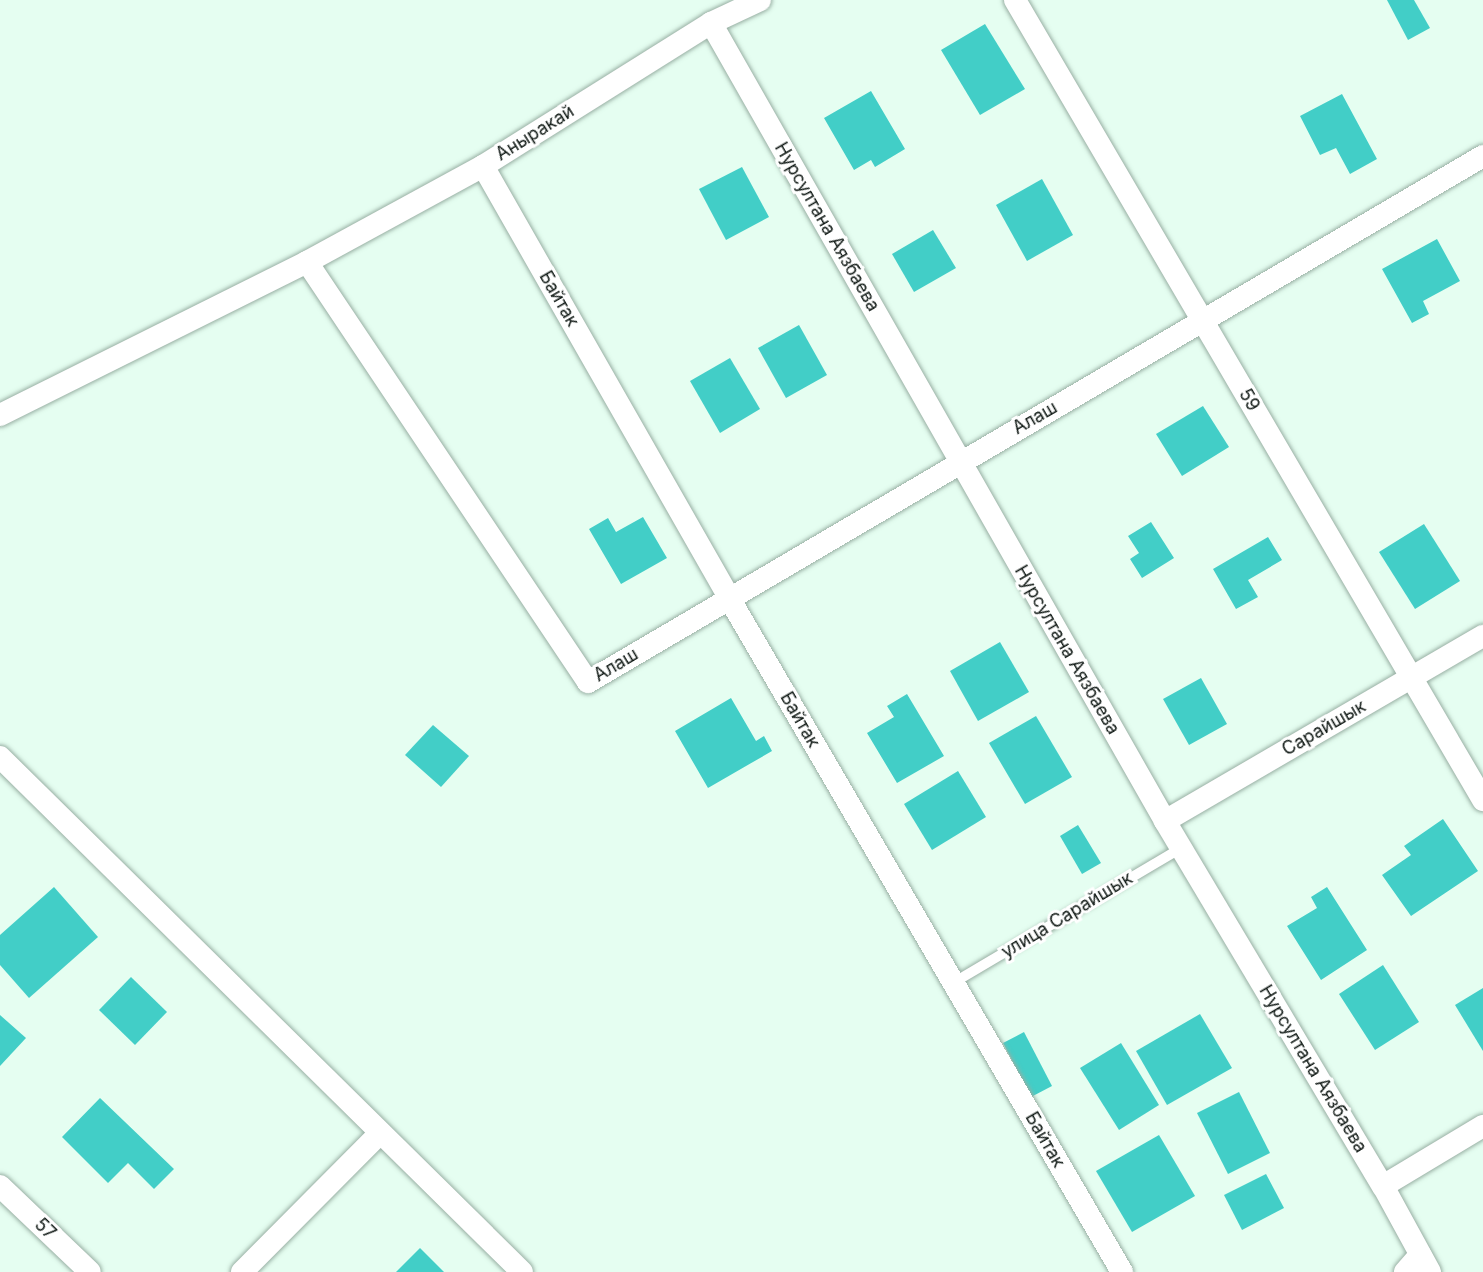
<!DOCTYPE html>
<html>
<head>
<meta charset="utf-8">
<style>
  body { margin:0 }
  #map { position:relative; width:1483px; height:1272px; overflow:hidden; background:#e5fef1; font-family:Inter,sans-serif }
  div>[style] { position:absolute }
  .building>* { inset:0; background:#42cec7 }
  .roads { filter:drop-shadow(0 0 2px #98afa3) drop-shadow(0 0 2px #98afa3) }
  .lane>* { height:10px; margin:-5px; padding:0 5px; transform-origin:5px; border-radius:5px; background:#fff }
  .street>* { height:22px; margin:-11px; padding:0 11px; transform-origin:11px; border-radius:11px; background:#fff }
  span { translate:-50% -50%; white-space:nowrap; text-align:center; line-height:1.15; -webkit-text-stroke:6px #fff; paint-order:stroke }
  .street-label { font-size:18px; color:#101915 }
</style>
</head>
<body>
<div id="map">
  <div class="building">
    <div style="clip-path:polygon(1387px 0,1414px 0,1430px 28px,1408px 40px)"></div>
    <div style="clip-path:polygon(985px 24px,1025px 89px,980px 115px,941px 50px)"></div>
    <div style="clip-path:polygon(871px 91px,905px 149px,875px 167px,871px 160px,854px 170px,824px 118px)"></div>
    <div style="clip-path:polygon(1342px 94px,1377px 159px,1350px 174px,1336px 148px,1320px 155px,1300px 116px)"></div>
    <div style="clip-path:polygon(742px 167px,769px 217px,726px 240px,699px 189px)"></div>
    <div style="clip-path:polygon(1042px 179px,1073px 235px,1027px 261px,996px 205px)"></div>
    <div style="clip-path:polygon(933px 230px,956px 268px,914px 292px,892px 254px)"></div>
    <div style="clip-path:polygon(1437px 239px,1460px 281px,1423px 301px,1429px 314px,1412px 323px,1382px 269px)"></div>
    <div style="clip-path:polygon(799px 325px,827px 375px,786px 398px,758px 348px)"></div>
    <div style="clip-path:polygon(730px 358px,760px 409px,720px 433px,690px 381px)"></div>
    <div style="clip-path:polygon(1203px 406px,1229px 447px,1182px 476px,1156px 434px)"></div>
    <div style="clip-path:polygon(643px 517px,667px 558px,621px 584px,589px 529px,608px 518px,616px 532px)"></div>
    <div style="clip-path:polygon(1151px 522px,1174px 558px,1142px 578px,1130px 559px,1139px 553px,1128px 536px)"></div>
    <div style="clip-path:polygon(1424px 524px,1460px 581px,1415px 609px,1379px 552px)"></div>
    <div style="clip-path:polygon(1268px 537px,1282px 560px,1248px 580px,1258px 597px,1236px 609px,1213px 569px)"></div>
    <div style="clip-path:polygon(1000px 642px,1029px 692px,978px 721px,950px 671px)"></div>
    <div style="clip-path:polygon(1201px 678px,1227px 724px,1189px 745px,1163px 699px)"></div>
    <div style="clip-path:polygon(907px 694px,944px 756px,897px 783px,867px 733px,894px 717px,887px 706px)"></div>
    <div style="clip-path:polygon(731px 698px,756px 741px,764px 736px,772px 751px,708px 788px,675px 731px)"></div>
    <div style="clip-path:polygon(1036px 716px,1072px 777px,1025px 804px,989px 743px)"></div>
    <div style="clip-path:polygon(433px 725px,469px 756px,441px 787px,405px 755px)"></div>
    <div style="clip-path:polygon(958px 771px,986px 817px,932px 850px,904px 804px)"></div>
    <div style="clip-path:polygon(1443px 819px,1478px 871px,1411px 916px,1382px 875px,1411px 855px,1404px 846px)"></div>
    <div style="clip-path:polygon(1078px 825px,1101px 863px,1082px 874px,1060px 836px)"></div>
    <div style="clip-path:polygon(54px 887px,98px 937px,29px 998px,0 965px,0 935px)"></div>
    <div style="clip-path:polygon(1327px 887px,1367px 950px,1321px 980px,1287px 926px,1317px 908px,1311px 897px)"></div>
    <div style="clip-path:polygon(1383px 965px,1419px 1022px,1375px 1050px,1339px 994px)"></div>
    <div style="clip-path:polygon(131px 977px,167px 1012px,135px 1045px,99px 1010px)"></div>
    <div style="clip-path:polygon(1483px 988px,1483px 1051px,1455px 1005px)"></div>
    <div style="clip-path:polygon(1200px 1014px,1232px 1068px,1167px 1105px,1136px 1051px)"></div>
    <div style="clip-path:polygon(0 1015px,26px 1038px,0 1066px)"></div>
    <div style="clip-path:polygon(1024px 1032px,1052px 1086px,1031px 1097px,1003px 1043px)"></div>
    <div style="clip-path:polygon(1121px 1043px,1159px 1105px,1119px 1130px,1080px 1068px)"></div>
    <div style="clip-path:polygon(1239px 1092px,1270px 1153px,1228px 1174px,1197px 1113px)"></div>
    <div style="clip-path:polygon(100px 1098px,174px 1169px,154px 1189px,128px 1163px,108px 1183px,62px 1137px)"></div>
    <div style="clip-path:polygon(1159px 1135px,1195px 1196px,1132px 1232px,1096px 1171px)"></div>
    <div style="clip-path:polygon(1266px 1174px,1284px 1208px,1242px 1230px,1224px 1195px)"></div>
    <div style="clip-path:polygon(420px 1248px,444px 1272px,396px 1272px)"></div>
  </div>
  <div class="roads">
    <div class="lane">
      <div style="left:953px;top:983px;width:265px;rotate:-30.6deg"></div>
    </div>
    <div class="street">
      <div style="left:1015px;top:0;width:927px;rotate:59.67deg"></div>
      <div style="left:711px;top:23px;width:918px;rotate:60.36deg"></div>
      <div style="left:1165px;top:821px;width:425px;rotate:59.2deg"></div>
      <div style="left:1383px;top:1186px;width:98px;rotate:61.3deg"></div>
      <div style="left:483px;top:166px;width:497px;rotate:60.3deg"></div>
      <div style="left:729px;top:598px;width:780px;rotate:59.75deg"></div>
      <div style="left:307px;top:262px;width:505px;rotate:56.22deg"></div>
      <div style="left:588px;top:682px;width:1038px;rotate:-30.44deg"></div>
      <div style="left:0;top:415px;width:343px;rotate:-26.5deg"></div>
      <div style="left:307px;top:262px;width:200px;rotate:-28.6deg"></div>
      <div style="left:483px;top:166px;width:269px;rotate:-32.1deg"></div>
      <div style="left:711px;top:23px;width:54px;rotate:-25.1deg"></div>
      <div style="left:0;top:757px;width:733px;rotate:44.61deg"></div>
      <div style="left:1165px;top:821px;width:368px;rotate:-30.2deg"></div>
      <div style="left:0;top:1186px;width:124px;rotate:43.7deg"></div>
      <div style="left:1383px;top:1186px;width:117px;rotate:-31deg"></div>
      <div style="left:242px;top:1272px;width:196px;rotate:-45.2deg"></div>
      <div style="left:1405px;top:1272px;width:23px;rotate:-49deg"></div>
    </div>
  </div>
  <div class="street-label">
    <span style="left:535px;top:133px;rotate:-32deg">Аныракай</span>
    <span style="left:827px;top:227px;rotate:60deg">Нурсултана Аязбаева</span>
    <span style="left:559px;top:299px;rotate:60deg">Байтак</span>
    <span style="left:1249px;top:400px;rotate:60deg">59</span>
    <span style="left:1035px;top:418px;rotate:-30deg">Алаш</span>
    <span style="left:1067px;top:650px;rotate:60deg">Нурсултана Аязбаева</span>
    <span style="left:616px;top:665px;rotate:-31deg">Алаш</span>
    <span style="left:800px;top:720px;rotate:60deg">Байтак</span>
    <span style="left:1324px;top:728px;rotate:-30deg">Сарайшык</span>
    <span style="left:1067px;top:915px;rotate:-31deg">улица Сарайшык</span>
    <span style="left:1313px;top:1069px;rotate:59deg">Нурсултана Аязбаева</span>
    <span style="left:1045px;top:1140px;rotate:60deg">Байтак</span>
    <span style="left:45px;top:1229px;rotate:44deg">57</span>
  </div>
</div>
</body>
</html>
